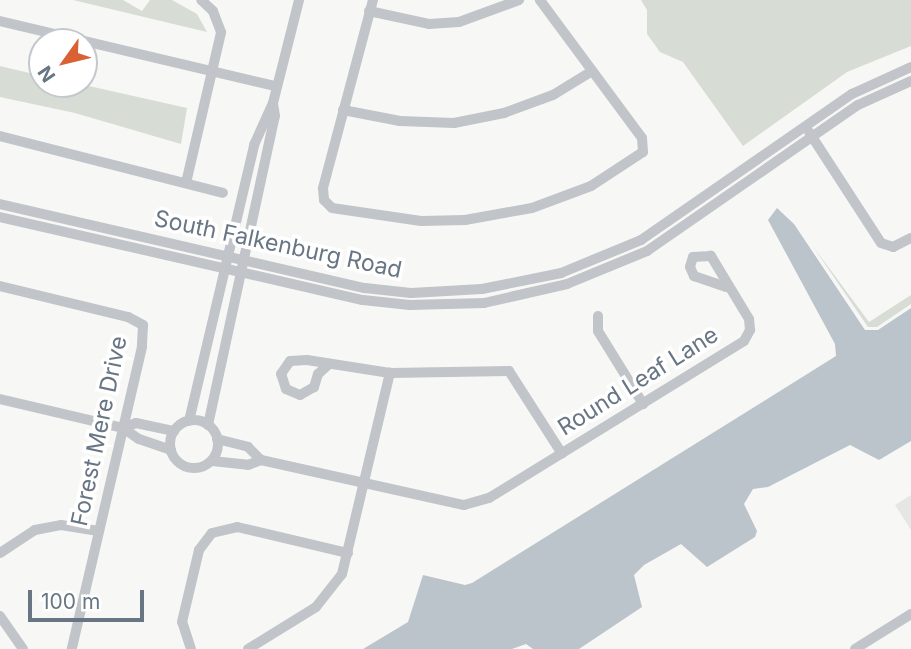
<!DOCTYPE html>
<html>
<head>
<meta charset="utf-8">
<style>
  body { margin:0 }
  #map { position:relative; width:911px; height:649px; overflow:hidden; background:#f7f7f5; font-family:Inter,sans-serif }
  div>[style] { position:absolute }
  .built>* { inset:0; background:#e5e6e6 }
  .green>* { inset:0; background:#d7dcd4 }
  .water>* { inset:0; background:#bbc4ca }
  .minor>* { height:10px; margin:-5px; padding:0 5px; transform-origin:5px; border-radius:5px; background:#c1c4c8 }
  .minor>.ring { margin:-5px; padding:0; box-sizing:content-box; background:none; border:10px solid #c1c4c8; border-radius:50% }
  span { translate:-50% -50%; white-space:nowrap; text-align:center; line-height:1.15; -webkit-text-stroke:7px #fff; paint-order:stroke }
  .street-label { font-size:23px; color:#687684 }
  .north { position:absolute; left:28px; top:28px; width:70px; height:70px; box-sizing:border-box; background:#fff; border:2px solid #c3c8ce; border-radius:50%; rotate:236deg; font-size:19px; font-weight:700; line-height:28px; text-align:center; color:#687684 }
  .north::after { content:''; display:block; margin:auto; width:24px; height:32px; background:#d96133; clip-path:polygon(50% 0,100% 100%,50% 72%,0 100%) }
  .scale { position:absolute; left:28px; top:590px; width:116px; height:32px; box-sizing:border-box; border:4px solid #687684; border-top:0; padding-left:9px; font-size:21px; line-height:24px; white-space:nowrap; color:#687684; -webkit-text-stroke:5px #fff; paint-order:stroke }
</style>
</head>
<body>
<div id="map">
  <div class="built">
    <div style="clip-path:polygon(911px 495px,911px 530px,895px 505px)"></div>
  </div>
  <div class="green">
    <div style="clip-path:polygon(73px 0,123px 0,142px 11px,150px 0,172px 0,197px 14px,207px 32px)"></div>
    <div style="clip-path:polygon(641px 0,911px 0,911px 46px,847px 72px,743px 146px,683px 62px,660px 52px,647px 34px,647px 10px)"></div>
    <div style="clip-path:polygon(0 66px,42px 76px,42px 84px,80px 84px,187px 108px,181px 144px,75px 113px,0 97px)"></div>
    <div style="clip-path:polygon(812px 245px,869px 322px,911px 295px,911px 304px,877px 327px,868px 327px)"></div>
  </div>
  <div class="water">
    <div style="clip-path:polygon(777px 208px,794px 224px,865px 330px,878px 330px,911px 308px,911px 441px,879px 460px,850px 445px,768px 487px,753px 489px,744px 504px,757px 531px,755px 537px,707px 567px,681px 544px,644px 565px,634px 575px,642px 607px,579px 649px,533px 649px,526px 644px,512px 649px,363px 649px,408px 622px,423px 575px,465px 585px,472px 583px,836px 356px,835px 344px,768px 220px)"></div>
  </div>
  <div class="minor">
    <div style="left:373px;top:0;width:195px;rotate:104.9deg"></div>
    <div style="left:323px;top:188px;width:12px;rotate:85deg"></div>
    <div style="left:324px;top:200px;width:11px;rotate:45deg"></div>
    <div style="left:332px;top:208px;width:90px;rotate:8.3deg"></div>
    <div style="left:421px;top:221px;width:44px;rotate:-1.3deg"></div>
    <div style="left:465px;top:220px;width:68px;rotate:-10.2deg"></div>
    <div style="left:532px;top:208px;width:63px;rotate:-20.4deg"></div>
    <div style="left:591px;top:186px;width:62px;rotate:-33.2deg"></div>
    <div style="left:643px;top:152px;width:14px;rotate:-94deg"></div>
    <div style="left:642px;top:138px;width:172px;rotate:-126.5deg"></div>
    <div style="left:369px;top:11px;width:61px;rotate:12.2deg"></div>
    <div style="left:429px;top:24px;width:30px;rotate:-4deg"></div>
    <div style="left:459px;top:22px;width:64px;rotate:-20.1deg"></div>
    <div style="left:0;top:21px;width:284px;rotate:13.3deg"></div>
    <div style="left:343px;top:110px;width:58px;rotate:10.9deg"></div>
    <div style="left:400px;top:121px;width:54px;rotate:2.1deg"></div>
    <div style="left:454px;top:123px;width:51px;rotate:-11.3deg"></div>
    <div style="left:504px;top:113px;width:52px;rotate:-20.2deg"></div>
    <div style="left:553px;top:95px;width:46px;rotate:-31.6deg"></div>
    <div style="left:809px;top:132px;width:132px;rotate:57deg"></div>
    <div style="left:881px;top:243px;width:13px;rotate:18deg"></div>
    <div style="left:893px;top:247px;width:20px;rotate:-27deg"></div>
    <div style="left:0;top:136px;width:230px;rotate:14.3deg"></div>
    <div style="left:186px;top:183px;width:155px;rotate:-76.9deg"></div>
    <div style="left:221px;top:32px;width:22px;rotate:-111deg"></div>
    <div style="left:213px;top:11px;width:16px;rotate:-137deg"></div>
    <div style="left:0;top:204px;width:375px;rotate:13deg"></div>
    <div style="left:365px;top:288px;width:46px;rotate:6.2deg"></div>
    <div style="left:411px;top:293px;width:71px;rotate:-3.2deg"></div>
    <div style="left:482px;top:289px;width:81px;rotate:-11.4deg"></div>
    <div style="left:561px;top:273px;width:87px;rotate:-22.4deg"></div>
    <div style="left:641px;top:240px;width:257px;rotate:-34.7deg"></div>
    <div style="left:852px;top:94px;width:65px;rotate:-24.6deg"></div>
    <div style="left:0;top:217px;width:372px;rotate:12.9deg"></div>
    <div style="left:363px;top:300px;width:47px;rotate:6.1deg"></div>
    <div style="left:410px;top:305px;width:74px;rotate:-1.5deg"></div>
    <div style="left:484px;top:303px;width:85px;rotate:-12.9deg"></div>
    <div style="left:567px;top:284px;width:87px;rotate:-22.4deg"></div>
    <div style="left:647px;top:251px;width:257px;rotate:-34.7deg"></div>
    <div style="left:858px;top:105px;width:58px;rotate:-24.4deg"></div>
    <div style="left:0;top:286px;width:132px;rotate:13.6deg"></div>
    <div style="left:128px;top:317px;width:17px;rotate:28deg"></div>
    <div style="left:143px;top:325px;width:22px;rotate:93deg"></div>
    <div style="left:142px;top:347px;width:310px;rotate:103.1deg"></div>
    <div style="left:598px;top:316px;width:15px;rotate:90deg"></div>
    <div style="left:598px;top:331px;width:86px;rotate:58.3deg"></div>
    <div style="left:328px;top:365px;width:13px;rotate:138deg"></div>
    <div style="left:318px;top:374px;width:14px;rotate:107deg"></div>
    <div style="left:314px;top:387px;width:16px;rotate:150deg"></div>
    <div style="left:300px;top:395px;width:15px;rotate:-157deg"></div>
    <div style="left:286px;top:389px;width:16px;rotate:-108deg"></div>
    <div style="left:281px;top:374px;width:16px;rotate:-55deg"></div>
    <div style="left:290px;top:361px;width:17px;rotate:-3deg"></div>
    <div style="left:307px;top:360px;width:84px;rotate:8.9deg"></div>
    <div style="left:390px;top:373px;width:119px;rotate:-1deg"></div>
    <div style="left:509px;top:371px;width:98px;rotate:57.4deg"></div>
    <div style="left:0;top:399px;width:126px;rotate:13.3deg"></div>
    <div style="left:123px;top:428px;width:19px;rotate:35deg"></div>
    <div style="left:139px;top:439px;width:34px;rotate:19deg"></div>
    <div class="ring" style="left:170px;top:420px;width:38px;height:38px"></div>
    <div style="left:189px;top:421px;width:284px;rotate:-76.7deg"></div>
    <div style="left:254px;top:145px;width:46px;rotate:-65.7deg"></div>
    <div style="left:273px;top:103px;width:106px;rotate:-75.8deg"></div>
    <div style="left:208px;top:425px;width:316px;rotate:-77.8deg"></div>
    <div style="left:275px;top:116px;width:13px;rotate:-99deg"></div>
    <div style="left:123px;top:428px;width:14px;rotate:-21deg"></div>
    <div style="left:136px;top:423px;width:39px;rotate:12deg"></div>
    <div style="left:217px;top:439px;width:32px;rotate:14deg"></div>
    <div style="left:248px;top:447px;width:18px;rotate:45deg"></div>
    <div style="left:212px;top:461px;width:36px;rotate:6deg"></div>
    <div style="left:248px;top:465px;width:14px;rotate:-21deg"></div>
    <div style="left:261px;top:460px;width:208px;rotate:12.5deg"></div>
    <div style="left:464px;top:505px;width:26px;rotate:-16deg"></div>
    <div style="left:489px;top:498px;width:299px;rotate:-31.6deg"></div>
    <div style="left:744px;top:341px;width:13px;rotate:-61deg"></div>
    <div style="left:750px;top:330px;width:11px;rotate:-95deg"></div>
    <div style="left:749px;top:319px;width:74px;rotate:-121.1deg"></div>
    <div style="left:711px;top:256px;width:18px;rotate:177deg"></div>
    <div style="left:693px;top:257px;width:10px;rotate:107deg"></div>
    <div style="left:690px;top:267px;width:10px;rotate:66deg"></div>
    <div style="left:694px;top:276px;width:34px;rotate:19deg"></div>
    <div style="left:0;top:553px;width:42px;rotate:-33.3deg"></div>
    <div style="left:35px;top:530px;width:26px;rotate:-11deg"></div>
    <div style="left:61px;top:525px;width:38px;rotate:9deg"></div>
    <div style="left:0;top:616px;width:40px;rotate:55.1deg"></div>
    <div style="left:191px;top:649px;width:28px;rotate:-108deg"></div>
    <div style="left:182px;top:622px;width:74px;rotate:-76.7deg"></div>
    <div style="left:199px;top:550px;width:21px;rotate:-53deg"></div>
    <div style="left:212px;top:533px;width:26px;rotate:-13deg"></div>
    <div style="left:237px;top:527px;width:114px;rotate:13.2deg"></div>
    <div style="left:248px;top:649px;width:80px;rotate:-31.7deg"></div>
    <div style="left:316px;top:607px;width:42px;rotate:-51.8deg"></div>
    <div style="left:342px;top:574px;width:207px;rotate:-76.6deg"></div>
    <div style="left:855px;top:649px;width:66px;rotate:-32deg"></div>
  </div>
  <div class="street-label">
    <span style="left:278px;top:244px;rotate:12deg">South Falkenburg Road</span>
    <span style="left:638px;top:381px;rotate:-32deg">Round Leaf Lane</span>
    <span style="left:99px;top:431px;rotate:-78deg">Forest Mere Drive</span>
  </div>
  <div class="north">N</div>
  <div class="scale">100 m</div>
</div>
</body>
</html>
